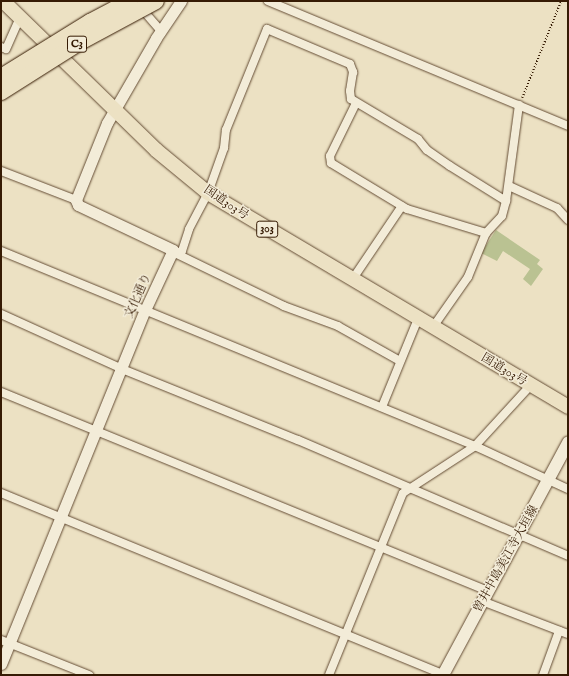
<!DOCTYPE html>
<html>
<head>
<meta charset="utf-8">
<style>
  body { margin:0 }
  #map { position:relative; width:569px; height:676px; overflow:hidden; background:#ece1c3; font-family:"IM FELL English","Noto Serif JP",serif }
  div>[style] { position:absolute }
  .green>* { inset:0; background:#bac292 }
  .path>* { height:1.5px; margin-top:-0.75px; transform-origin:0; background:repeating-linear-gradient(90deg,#361b04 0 1px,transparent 0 3px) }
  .roads { filter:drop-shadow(0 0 1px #644c34) drop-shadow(0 0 1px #644c34) }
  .minor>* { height:8px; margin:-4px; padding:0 4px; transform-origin:4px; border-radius:4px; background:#f3ecd8 }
  .tertiary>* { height:11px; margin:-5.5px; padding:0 5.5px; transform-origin:5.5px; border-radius:5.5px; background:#f3ecd8 }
  .secondary>* { height:12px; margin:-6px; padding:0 6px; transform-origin:6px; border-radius:6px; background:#f3ecd8 }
  .trunk>* { height:14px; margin:-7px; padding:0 7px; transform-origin:7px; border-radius:7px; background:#ece1c3 }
  .bridges { filter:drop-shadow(0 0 1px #361b04) drop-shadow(0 0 1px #361b04) }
  .motorway-bridge>* { height:16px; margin:-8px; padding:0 8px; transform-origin:8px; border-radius:8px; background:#ece1c3 }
  span { translate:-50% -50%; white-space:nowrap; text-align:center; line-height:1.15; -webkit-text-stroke:3px #f3ecd8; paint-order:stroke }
  .shield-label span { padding:1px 3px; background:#f3ecd8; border:1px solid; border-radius:3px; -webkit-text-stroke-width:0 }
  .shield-label { font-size:11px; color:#361b04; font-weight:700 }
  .street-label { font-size:12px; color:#361b04 }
  .frame { position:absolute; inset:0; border:2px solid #361b04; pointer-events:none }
</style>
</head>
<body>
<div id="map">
  <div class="green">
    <div style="clip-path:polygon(496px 230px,540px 260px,537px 264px,543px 269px,531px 286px,523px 279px,530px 269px,503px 251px,497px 261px,481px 253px)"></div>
  </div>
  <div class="path">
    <div style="left:522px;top:98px;width:105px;rotate:-68.1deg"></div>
  </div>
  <div class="roads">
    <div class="minor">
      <div style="left:268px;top:1px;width:325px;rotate:22.6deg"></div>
      <div style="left:141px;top:8px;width:30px;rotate:49deg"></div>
      <div style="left:1px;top:47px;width:5px;rotate:22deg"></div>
      <div style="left:6px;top:49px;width:34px;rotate:-66deg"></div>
      <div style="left:356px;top:103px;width:59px;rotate:116.1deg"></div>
      <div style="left:330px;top:156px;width:7px;rotate:82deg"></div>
      <div style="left:331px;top:163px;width:89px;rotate:31.2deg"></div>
      <div style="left:407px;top:209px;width:83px;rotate:16.9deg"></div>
      <div style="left:1px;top:171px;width:80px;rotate:21.1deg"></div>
      <div style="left:509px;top:186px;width:53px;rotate:24.6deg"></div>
      <div style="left:557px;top:208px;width:16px;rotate:47deg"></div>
      <div style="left:1px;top:251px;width:513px;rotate:22.36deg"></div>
      <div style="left:475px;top:446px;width:102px;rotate:24.8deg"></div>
      <div style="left:352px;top:280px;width:89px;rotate:-56deg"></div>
      <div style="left:1px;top:314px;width:133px;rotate:24.4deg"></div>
      <div style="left:122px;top:369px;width:190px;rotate:22deg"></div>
      <div style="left:298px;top:440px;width:294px;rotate:23.2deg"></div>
      <div style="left:433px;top:327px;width:61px;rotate:-55deg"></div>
      <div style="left:468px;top:277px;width:48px;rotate:-67.8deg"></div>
      <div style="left:486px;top:233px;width:23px;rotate:-47deg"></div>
      <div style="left:502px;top:216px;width:16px;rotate:-75deg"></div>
      <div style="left:506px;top:201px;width:97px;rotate:-82.3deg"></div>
      <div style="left:400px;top:361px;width:71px;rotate:-150.6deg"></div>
      <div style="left:338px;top:326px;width:58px;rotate:-159.7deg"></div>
      <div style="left:284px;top:306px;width:121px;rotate:-154.1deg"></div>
      <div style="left:175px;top:253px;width:7px;rotate:-16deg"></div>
      <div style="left:182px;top:251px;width:23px;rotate:-72deg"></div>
      <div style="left:189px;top:229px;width:41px;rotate:-62.2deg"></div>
      <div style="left:208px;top:193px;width:48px;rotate:-70.4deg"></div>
      <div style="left:224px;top:148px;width:18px;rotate:-84deg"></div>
      <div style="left:226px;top:130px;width:109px;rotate:-67.9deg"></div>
      <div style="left:267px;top:29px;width:90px;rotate:22.9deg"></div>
      <div style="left:350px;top:64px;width:9px;rotate:69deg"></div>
      <div style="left:353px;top:72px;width:19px;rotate:99deg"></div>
      <div style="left:350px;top:91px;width:8px;rotate:83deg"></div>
      <div style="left:351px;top:99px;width:78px;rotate:30.8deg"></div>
      <div style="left:418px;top:139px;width:14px;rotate:51deg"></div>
      <div style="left:427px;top:150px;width:28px;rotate:35deg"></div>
      <div style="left:450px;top:166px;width:66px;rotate:32deg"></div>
      <div style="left:1px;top:392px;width:526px;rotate:22.23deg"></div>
      <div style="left:382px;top:407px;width:95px;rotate:-67.8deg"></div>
      <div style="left:1px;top:493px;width:479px;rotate:22.3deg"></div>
      <div style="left:482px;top:601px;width:92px;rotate:21deg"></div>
      <div style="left:1px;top:640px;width:95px;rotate:21.7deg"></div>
      <div style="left:329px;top:675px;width:196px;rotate:-67.9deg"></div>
      <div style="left:403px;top:493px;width:86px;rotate:-33.1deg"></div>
      <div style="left:475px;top:446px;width:81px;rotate:-47.5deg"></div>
      <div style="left:543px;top:675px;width:47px;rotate:-70deg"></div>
    </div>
    <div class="tertiary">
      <div style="left:1px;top:664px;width:382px;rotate:-67.9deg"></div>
      <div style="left:145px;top:310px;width:66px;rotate:-65deg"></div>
      <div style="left:173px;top:250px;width:105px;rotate:-154.7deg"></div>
      <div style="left:78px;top:205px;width:5px;rotate:-112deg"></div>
      <div style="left:76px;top:200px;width:83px;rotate:-68.1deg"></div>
      <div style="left:107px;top:123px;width:98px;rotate:-60deg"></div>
      <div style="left:156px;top:38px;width:45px;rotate:-56deg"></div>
    </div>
    <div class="secondary">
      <div style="left:443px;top:675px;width:264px;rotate:-61.7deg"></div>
    </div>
    <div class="trunk">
      <div style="left:3px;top:1px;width:214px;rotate:44.2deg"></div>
      <div style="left:156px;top:150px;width:67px;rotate:39.6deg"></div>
      <div style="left:208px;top:193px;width:419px;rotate:30.7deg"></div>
    </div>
  </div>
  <div class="bridges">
    <div class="motorway-bridge">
      <div style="left:1px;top:77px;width:105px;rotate:-31.7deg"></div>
      <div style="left:90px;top:22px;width:45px;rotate:-27.7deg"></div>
      <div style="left:1px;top:92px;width:93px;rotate:-32.3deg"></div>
      <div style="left:80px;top:42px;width:86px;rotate:-28.3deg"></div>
    </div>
  </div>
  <div class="shield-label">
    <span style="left:77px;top:44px">C3</span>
    <span style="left:267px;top:229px">303</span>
  </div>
  <div class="street-label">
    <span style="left:226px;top:203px;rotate:34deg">国道303号</span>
    <span style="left:138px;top:296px;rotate:-66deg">文化通り</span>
    <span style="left:504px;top:370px;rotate:31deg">国道303号</span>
    <span style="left:506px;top:559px;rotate:-61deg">曽井中島美江寺大垣線</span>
  </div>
  <div class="frame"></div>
</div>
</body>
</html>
